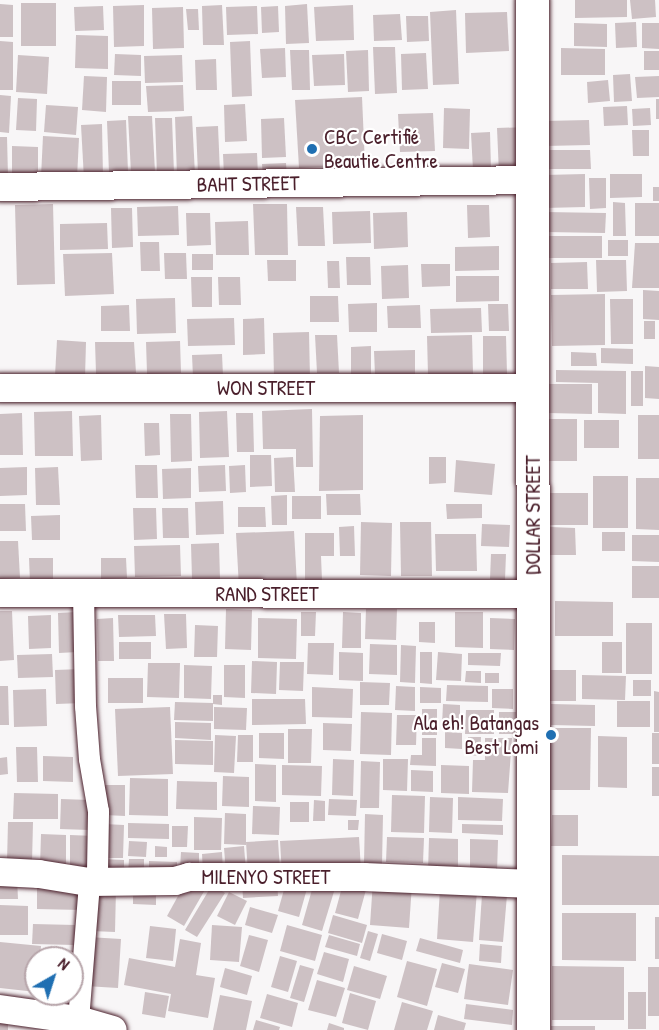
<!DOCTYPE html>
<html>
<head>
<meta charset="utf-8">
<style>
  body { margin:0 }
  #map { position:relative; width:659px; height:1030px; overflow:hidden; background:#f8f6f7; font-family:"Patrick Hand",sans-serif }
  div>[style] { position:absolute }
  .building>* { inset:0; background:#cdc1c4 }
  .roads { filter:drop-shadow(0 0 2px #4a1f2b) drop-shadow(0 0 2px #4a1f2b) }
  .pedestrian>* { height:21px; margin:-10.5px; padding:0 10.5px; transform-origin:10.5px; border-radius:10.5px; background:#fff }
  .minor>* { height:28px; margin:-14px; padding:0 14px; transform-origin:14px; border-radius:14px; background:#fff }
  .tertiary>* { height:33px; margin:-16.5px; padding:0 16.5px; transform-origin:16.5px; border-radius:16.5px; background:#fff }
  .dots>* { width:16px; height:16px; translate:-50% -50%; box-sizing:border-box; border:3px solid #fff; border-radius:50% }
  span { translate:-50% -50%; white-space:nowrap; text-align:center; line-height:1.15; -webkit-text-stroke:4.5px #fff; paint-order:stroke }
  .poi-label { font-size:21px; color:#4a1f2b }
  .left { translate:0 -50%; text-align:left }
  .right { translate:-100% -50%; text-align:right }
  .street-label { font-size:21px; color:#4a1f2b }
  .north { position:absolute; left:24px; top:946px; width:60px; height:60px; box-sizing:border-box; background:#fff; border:2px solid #b7a5aa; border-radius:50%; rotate:39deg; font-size:16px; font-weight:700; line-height:24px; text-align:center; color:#4a1f2b }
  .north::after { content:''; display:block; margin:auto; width:21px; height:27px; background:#1f6fb2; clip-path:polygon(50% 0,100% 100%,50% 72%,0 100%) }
</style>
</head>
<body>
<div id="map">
  <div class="building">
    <div style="clip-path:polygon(575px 0,627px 0,627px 17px,575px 18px)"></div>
    <div style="clip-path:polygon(630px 0,655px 0,656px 17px,632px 19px)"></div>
    <div style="clip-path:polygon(21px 3px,56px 3px,56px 46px,21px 46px)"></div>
    <div style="clip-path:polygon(0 4px,13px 5px,13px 37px,0 37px)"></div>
    <div style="clip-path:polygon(307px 4px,309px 43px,286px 44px,285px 6px)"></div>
    <div style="clip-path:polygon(144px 5px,144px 46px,114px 47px,113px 6px)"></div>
    <div style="clip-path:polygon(222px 5px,224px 45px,203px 45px,202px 6px)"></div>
    <div style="clip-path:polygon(353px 5px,354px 40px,316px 41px,314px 7px)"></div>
    <div style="clip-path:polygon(103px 6px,104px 30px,75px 31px,74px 7px)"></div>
    <div style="clip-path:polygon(257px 6px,258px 34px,227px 35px,226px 7px)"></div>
    <div style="clip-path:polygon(278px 6px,279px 32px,262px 33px,261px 7px)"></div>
    <div style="clip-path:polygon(183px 7px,184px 48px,153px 49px,152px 8px)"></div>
    <div style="clip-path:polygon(186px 9px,198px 9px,199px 30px,188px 30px)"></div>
    <div style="clip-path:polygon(456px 10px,459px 84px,433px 85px,430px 12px)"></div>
    <div style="clip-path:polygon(507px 12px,509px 51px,466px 53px,465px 13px)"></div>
    <div style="clip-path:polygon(400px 14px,402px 40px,374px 41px,373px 15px)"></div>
    <div style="clip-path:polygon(406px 16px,428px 16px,429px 41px,407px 42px)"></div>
    <div style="clip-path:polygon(636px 22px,637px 47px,616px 48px,615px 23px)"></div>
    <div style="clip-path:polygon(574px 23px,607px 24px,607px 47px,574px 46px)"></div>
    <div style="clip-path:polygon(642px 23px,659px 23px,659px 49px,642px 48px)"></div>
    <div style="clip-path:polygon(76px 35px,108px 36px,108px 69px,75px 68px)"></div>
    <div style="clip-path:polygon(0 41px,13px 42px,13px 90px,0 90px)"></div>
    <div style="clip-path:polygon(250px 41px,252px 96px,232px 97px,230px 42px)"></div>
    <div style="clip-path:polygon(373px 47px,395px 47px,397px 93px,375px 94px)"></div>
    <div style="clip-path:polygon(285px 48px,286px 77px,262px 78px,260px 49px)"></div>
    <div style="clip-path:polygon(561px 48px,605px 49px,605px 75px,561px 75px)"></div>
    <div style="clip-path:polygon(290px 50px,309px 50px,310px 90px,292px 90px)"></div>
    <div style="clip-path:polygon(368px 50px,369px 91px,348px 92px,346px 51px)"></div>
    <div style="clip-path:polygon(644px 51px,659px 51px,659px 70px,644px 70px)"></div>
    <div style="clip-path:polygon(426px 53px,428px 89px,402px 90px,401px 54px)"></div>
    <div style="clip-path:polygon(115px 54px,141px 55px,141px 76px,114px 75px)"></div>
    <div style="clip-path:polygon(344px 54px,345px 85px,314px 86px,312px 55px)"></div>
    <div style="clip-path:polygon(18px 55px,49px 57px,47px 94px,16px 92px)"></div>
    <div style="clip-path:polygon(182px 55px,183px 82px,145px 83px,144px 56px)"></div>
    <div style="clip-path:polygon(216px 59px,217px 90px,196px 90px,195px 60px)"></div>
    <div style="clip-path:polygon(630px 74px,632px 101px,614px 102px,613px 75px)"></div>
    <div style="clip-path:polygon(84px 76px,107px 77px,106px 112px,82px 110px)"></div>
    <div style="clip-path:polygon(659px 76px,659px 97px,637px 98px,635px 77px)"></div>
    <div style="clip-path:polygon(608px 80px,610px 101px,588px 103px,587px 82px)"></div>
    <div style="clip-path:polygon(112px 81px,141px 81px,141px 105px,112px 105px)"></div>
    <div style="clip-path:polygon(183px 85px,184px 111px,148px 112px,146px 86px)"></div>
    <div style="clip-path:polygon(0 95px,11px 96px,9px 133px,0 132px)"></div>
    <div style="clip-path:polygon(362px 97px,365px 165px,299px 168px,295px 100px)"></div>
    <div style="clip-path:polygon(18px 98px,37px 99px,36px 131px,16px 130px)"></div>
    <div style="clip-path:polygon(656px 99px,659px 99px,659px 119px,656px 119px)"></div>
    <div style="clip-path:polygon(245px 104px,247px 141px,225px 142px,224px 105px)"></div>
    <div style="clip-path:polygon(46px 105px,78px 107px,76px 135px,44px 132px)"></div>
    <div style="clip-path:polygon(627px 106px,628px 125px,604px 126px,603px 107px)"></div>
    <div style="clip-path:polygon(444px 108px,470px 109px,469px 149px,443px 148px)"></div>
    <div style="clip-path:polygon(650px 108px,651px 125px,633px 126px,632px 109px)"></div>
    <div style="clip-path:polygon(433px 113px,435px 151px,400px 152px,398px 114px)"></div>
    <div style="clip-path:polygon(128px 116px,152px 116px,155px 172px,131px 173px)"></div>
    <div style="clip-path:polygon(192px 116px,195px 175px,177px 176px,175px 117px)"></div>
    <div style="clip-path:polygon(155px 118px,172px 118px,174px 174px,157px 175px)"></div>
    <div style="clip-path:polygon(284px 118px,286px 157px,262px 158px,261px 119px)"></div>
    <div style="clip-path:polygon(126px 120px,128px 172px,109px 173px,107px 121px)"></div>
    <div style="clip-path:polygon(589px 120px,590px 145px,545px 146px,544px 121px)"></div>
    <div style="clip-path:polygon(102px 124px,103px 178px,84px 179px,81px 125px)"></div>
    <div style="clip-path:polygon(218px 126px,220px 173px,198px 174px,196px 127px)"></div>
    <div style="clip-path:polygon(529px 127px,530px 173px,499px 174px,497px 128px)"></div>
    <div style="clip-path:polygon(632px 130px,649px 130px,649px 156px,633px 156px)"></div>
    <div style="clip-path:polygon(490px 132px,491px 170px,473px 170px,471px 133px)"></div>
    <div style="clip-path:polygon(43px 136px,79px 138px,77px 178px,41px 177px)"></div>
    <div style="clip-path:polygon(0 137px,7px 137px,8px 176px,0 176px)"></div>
    <div style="clip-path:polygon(12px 146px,38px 147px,38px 177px,12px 177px)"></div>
    <div style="clip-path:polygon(544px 150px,590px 150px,591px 169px,545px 169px)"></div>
    <div style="clip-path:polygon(257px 153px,258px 175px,224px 176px,223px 154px)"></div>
    <div style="clip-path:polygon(286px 163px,287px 177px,263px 178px,262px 164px)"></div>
    <div style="clip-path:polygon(585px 174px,585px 207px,544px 208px,544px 175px)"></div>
    <div style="clip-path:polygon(610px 174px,642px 174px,642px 197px,610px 198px)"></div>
    <div style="clip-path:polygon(589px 178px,606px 178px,606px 208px,590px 209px)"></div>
    <div style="clip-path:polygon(653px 187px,659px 187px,659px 201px,653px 201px)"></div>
    <div style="clip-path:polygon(613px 202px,625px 203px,626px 236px,613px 236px)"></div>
    <div style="clip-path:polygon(635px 203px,659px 203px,659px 236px,635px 236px)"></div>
    <div style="clip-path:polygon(53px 204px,55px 284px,17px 285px,15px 205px)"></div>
    <div style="clip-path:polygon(253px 204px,287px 204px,288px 255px,255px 255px)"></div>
    <div style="clip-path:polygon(467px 205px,489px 205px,490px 237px,468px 238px)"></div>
    <div style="clip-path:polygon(178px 206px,179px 235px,138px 236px,137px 207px)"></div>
    <div style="clip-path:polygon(296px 207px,323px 207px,325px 246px,298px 246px)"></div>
    <div style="clip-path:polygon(111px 208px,132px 208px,133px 247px,112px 248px)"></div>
    <div style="clip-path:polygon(370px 211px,371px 243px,333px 244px,332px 212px)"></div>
    <div style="clip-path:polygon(407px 212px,408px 247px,374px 249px,373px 213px)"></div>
    <div style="clip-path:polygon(545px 212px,606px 213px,605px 233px,545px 232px)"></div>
    <div style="clip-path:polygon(186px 213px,210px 213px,211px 245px,187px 246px)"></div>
    <div style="clip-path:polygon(248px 221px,249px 255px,216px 255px,215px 222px)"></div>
    <div style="clip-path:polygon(107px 223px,108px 249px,60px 250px,60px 224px)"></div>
    <div style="clip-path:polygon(549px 236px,602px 236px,602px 258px,549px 258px)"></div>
    <div style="clip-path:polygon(608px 240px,628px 240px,628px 256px,608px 256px)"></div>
    <div style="clip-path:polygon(140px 242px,159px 242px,160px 271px,141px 271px)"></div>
    <div style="clip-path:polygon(635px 243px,659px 243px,659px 288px,632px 288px)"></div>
    <div style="clip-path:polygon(499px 246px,499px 270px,455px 271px,455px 247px)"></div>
    <div style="clip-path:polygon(112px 253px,114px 294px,65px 296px,63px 254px)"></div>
    <div style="clip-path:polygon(164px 253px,186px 253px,187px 279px,165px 279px)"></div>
    <div style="clip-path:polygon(192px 254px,213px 254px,213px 270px,192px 270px)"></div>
    <div style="clip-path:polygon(346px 257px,370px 257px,371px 285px,347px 285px)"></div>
    <div style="clip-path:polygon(267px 260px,296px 260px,296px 281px,268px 281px)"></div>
    <div style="clip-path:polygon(596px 260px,626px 260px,627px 291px,597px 292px)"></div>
    <div style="clip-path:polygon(327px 261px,339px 261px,340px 288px,328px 288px)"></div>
    <div style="clip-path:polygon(587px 262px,588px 289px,551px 289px,551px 263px)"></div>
    <div style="clip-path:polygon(421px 264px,450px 264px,450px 286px,422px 287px)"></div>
    <div style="clip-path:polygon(408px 265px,409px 298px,382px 299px,381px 266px)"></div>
    <div style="clip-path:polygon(456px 276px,499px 276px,499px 301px,456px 302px)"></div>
    <div style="clip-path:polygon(191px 277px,212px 277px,212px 307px,192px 307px)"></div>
    <div style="clip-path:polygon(218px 277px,240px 277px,241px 305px,219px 305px)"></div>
    <div style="clip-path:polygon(643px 290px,659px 291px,659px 320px,643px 319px)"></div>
    <div style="clip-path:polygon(605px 294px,605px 345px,552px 346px,551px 295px)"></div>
    <div style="clip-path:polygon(310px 296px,338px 296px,339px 322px,310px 322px)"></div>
    <div style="clip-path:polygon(175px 298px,176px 333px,137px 334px,136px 299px)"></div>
    <div style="clip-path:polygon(610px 299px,633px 299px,633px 344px,611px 344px)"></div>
    <div style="clip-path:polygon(377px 303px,377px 332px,349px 332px,348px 304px)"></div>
    <div style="clip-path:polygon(488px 304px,508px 304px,509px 331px,489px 331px)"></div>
    <div style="clip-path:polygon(129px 305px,130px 331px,101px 331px,101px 306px)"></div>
    <div style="clip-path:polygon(420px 305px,421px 328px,388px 328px,387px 306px)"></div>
    <div style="clip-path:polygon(481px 308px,482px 332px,431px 333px,430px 309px)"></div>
    <div style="clip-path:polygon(234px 318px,235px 345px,188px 346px,187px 319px)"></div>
    <div style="clip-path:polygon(264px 318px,265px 354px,243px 355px,243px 319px)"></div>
    <div style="clip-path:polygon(644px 321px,655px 321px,655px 339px,644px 339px)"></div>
    <div style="clip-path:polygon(309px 332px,310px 378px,274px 378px,273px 333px)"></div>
    <div style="clip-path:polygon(315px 335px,337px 335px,339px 373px,317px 373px)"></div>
    <div style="clip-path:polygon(472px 335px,473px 374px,428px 375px,427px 336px)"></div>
    <div style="clip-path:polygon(483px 336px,506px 336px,507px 374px,483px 375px)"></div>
    <div style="clip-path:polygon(57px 340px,86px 342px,85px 378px,55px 376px)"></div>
    <div style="clip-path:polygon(180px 341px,181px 373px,147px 374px,146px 342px)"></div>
    <div style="clip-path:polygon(95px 342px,134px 342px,136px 373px,96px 374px)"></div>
    <div style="clip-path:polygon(371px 346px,371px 374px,351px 374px,351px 347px)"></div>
    <div style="clip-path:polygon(601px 348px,633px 349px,633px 364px,601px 363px)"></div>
    <div style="clip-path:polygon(415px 350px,415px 375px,375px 375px,374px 351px)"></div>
    <div style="clip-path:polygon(571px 352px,596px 353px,597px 366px,571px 366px)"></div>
    <div style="clip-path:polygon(222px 354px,223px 376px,193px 377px,192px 355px)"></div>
    <div style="clip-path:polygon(645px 366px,659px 367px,659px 399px,645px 398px)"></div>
    <div style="clip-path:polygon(556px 370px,626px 371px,626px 414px,598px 413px,598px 383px,556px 382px)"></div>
    <div style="clip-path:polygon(631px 371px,643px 371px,643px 406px,631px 406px)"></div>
    <div style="clip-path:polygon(548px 384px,592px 384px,592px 414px,548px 413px)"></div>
    <div style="clip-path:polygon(312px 409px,313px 467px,296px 467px,296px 449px,263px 449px,262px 411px)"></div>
    <div style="clip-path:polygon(72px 411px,73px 456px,35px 456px,34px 412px)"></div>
    <div style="clip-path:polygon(227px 411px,229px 457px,200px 458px,199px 412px)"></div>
    <div style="clip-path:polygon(22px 413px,23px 455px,0 455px,0 414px)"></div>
    <div style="clip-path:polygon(236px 413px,253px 413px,254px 452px,237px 452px)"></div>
    <div style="clip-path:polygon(170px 414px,191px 414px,192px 461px,171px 462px)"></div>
    <div style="clip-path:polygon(101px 415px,102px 460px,81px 461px,79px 416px)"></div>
    <div style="clip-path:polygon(363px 415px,363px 490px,319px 491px,320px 416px)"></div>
    <div style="clip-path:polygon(638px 415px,659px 415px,659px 459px,638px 459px)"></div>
    <div style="clip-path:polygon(545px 419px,577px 419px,577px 461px,545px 461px)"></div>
    <div style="clip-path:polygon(584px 420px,619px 420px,619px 448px,584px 448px)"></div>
    <div style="clip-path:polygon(144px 423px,159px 423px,160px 455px,145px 456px)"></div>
    <div style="clip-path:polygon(250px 455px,271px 455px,272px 486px,250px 487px)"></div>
    <div style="clip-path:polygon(293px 457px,295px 492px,275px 492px,274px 458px)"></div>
    <div style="clip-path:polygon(429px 457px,446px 457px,446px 483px,429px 484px)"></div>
    <div style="clip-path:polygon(456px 460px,495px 464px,492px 495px,454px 492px)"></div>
    <div style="clip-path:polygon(135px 465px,157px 465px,158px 498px,136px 498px)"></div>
    <div style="clip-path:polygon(225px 465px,226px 491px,199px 492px,198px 466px)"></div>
    <div style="clip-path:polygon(245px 465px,246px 492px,230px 493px,229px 466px)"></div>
    <div style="clip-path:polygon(27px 467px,27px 495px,0 496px,0 468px)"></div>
    <div style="clip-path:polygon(58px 467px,60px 505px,36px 505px,35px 468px)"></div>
    <div style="clip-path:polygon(191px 468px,191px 498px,163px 499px,162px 469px)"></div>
    <div style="clip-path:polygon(593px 476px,628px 476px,628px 528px,593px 528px)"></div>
    <div style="clip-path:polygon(636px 478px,659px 478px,659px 530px,636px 529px)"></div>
    <div style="clip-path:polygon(545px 493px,588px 493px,588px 525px,545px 525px)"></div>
    <div style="clip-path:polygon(326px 494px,360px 494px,361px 515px,327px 515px)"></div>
    <div style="clip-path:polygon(287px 495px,287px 525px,272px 525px,271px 496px)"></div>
    <div style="clip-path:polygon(292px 496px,321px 496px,321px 519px,292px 519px)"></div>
    <div style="clip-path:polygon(223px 501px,224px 534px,196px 535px,195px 502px)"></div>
    <div style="clip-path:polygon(0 504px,25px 504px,26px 531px,0 531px)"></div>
    <div style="clip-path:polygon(446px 504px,482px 504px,482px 518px,447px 519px)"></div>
    <div style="clip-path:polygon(238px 507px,265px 507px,266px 527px,238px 527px)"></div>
    <div style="clip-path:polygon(133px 508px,156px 508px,157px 539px,134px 540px)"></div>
    <div style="clip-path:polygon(162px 508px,188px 508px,189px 538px,163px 538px)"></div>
    <div style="clip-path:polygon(60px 515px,60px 540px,32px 540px,31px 516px)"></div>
    <div style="clip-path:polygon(361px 522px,392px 523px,391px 576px,360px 575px)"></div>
    <div style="clip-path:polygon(400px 522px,431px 522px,432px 576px,401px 576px)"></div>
    <div style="clip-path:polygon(482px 524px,510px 525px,509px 547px,481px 546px)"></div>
    <div style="clip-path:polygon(354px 526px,355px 556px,340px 556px,339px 527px)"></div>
    <div style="clip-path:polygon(550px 527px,575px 528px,576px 555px,550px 555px)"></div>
    <div style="clip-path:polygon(294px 531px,297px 585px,239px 588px,236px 533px)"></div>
    <div style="clip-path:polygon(602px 532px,625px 532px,625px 551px,602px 551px)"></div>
    <div style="clip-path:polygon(305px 533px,334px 533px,334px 556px,321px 556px,322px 580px,305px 580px)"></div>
    <div style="clip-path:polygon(435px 534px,476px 534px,477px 571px,436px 571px)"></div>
    <div style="clip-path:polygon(632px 535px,659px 535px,659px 562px,632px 561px)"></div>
    <div style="clip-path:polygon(0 541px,18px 541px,20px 578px,0 579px)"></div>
    <div style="clip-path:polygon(219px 543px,220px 579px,192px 579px,191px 544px)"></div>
    <div style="clip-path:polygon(180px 545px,181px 576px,135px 577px,134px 546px)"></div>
    <div style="clip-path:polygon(491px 554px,506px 554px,505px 580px,490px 579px)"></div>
    <div style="clip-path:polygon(29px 558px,53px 558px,53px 582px,30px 583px)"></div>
    <div style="clip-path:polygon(101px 558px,126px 558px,127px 578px,101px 579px)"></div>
    <div style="clip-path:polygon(632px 566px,659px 566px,659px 598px,632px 598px)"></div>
    <div style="clip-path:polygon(555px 601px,613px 602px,613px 636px,555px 636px)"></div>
    <div style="clip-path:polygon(226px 609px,252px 610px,251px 650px,225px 649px)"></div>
    <div style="clip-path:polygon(366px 609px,397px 609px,396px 640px,365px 639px)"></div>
    <div style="clip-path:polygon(0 611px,12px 611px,14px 660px,0 661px)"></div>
    <div style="clip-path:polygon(77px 612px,78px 652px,59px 653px,58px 613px)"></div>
    <div style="clip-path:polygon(301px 612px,316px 612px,315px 636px,301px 636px)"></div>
    <div style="clip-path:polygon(343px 612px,361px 613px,361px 648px,342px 648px)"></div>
    <div style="clip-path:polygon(455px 612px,483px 612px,483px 648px,455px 647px)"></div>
    <div style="clip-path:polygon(164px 614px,186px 614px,187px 648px,166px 649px)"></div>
    <div style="clip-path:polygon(51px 615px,51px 648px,29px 649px,28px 616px)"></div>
    <div style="clip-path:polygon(118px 615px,155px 615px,156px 636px,119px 637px)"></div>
    <div style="clip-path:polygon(113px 618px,114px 661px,98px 661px,97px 619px)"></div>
    <div style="clip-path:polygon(258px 618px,297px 619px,296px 659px,258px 658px)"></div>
    <div style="clip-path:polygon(490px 618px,515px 619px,514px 650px,490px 649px)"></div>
    <div style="clip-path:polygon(419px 622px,435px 622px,435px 643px,419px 642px)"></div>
    <div style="clip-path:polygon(626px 623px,652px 623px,652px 674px,626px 674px)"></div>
    <div style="clip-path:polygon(195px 625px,218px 626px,217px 657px,194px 657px)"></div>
    <div style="clip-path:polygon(119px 642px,151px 642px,151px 659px,119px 659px)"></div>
    <div style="clip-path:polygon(602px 642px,622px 642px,622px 673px,602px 673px)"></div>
    <div style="clip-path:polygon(308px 643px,334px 643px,333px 675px,307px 674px)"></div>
    <div style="clip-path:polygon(370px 644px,397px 645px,397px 675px,369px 674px)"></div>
    <div style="clip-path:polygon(401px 645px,416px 646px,415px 683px,400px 682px)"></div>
    <div style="clip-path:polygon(339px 652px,363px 653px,363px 681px,339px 680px)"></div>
    <div style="clip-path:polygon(420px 652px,432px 652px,432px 684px,420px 683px)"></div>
    <div style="clip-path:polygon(438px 652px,462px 654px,461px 681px,436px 680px)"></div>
    <div style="clip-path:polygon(468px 653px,501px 653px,500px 666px,468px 665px)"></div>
    <div style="clip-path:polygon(52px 654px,53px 677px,18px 678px,17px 655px)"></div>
    <div style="clip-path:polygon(252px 661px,277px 662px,276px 694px,251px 693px)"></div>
    <div style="clip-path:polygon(280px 662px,304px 662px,303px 691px,279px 690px)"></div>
    <div style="clip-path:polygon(148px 663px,180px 663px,179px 698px,147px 697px)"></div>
    <div style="clip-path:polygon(184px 665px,212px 666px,211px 699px,184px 698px)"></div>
    <div style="clip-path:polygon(224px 665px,245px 665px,245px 698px,224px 697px)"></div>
    <div style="clip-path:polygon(82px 669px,83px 703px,56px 704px,55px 670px)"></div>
    <div style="clip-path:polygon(549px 670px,576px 670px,576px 701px,549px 701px)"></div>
    <div style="clip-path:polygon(466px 671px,481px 671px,481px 683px,465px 682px)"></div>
    <div style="clip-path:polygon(485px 673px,499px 673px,499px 683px,485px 683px)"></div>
    <div style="clip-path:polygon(582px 675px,626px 676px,625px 700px,582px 699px)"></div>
    <div style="clip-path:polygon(108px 678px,143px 678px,143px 703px,108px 703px)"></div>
    <div style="clip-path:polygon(633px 680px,651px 680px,651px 696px,633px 696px)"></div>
    <div style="clip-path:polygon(360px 682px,390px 683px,389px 705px,360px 705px)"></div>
    <div style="clip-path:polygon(447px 685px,488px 686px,488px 702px,446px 701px)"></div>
    <div style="clip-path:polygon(0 686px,8px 686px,9px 725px,0 725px)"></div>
    <div style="clip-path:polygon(396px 686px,415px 687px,415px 711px,395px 710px)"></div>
    <div style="clip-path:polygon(312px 687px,353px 689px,352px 718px,312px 717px)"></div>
    <div style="clip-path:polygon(420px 687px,441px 688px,441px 703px,420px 703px)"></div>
    <div style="clip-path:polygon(46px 689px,47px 726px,14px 727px,13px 690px)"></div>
    <div style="clip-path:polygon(492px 689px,513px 689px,513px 709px,492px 708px)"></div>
    <div style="clip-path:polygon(654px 691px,659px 692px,659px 732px,654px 732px)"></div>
    <div style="clip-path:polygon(213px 695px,222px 695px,222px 705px,213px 704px)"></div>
    <div style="clip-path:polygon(252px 699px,305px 699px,306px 724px,252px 725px)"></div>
    <div style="clip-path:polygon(617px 701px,650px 701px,650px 727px,617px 727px)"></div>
    <div style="clip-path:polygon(175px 702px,213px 703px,213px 721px,174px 720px)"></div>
    <div style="clip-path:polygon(443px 704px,460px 705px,460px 725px,442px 725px)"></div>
    <div style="clip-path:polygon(551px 704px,595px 705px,595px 726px,551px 725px)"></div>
    <div style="clip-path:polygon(170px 707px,173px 774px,118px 776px,115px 709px)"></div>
    <div style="clip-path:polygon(214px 707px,247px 708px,246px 730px,214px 729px)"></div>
    <div style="clip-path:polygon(422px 709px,437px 709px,437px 735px,422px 735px)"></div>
    <div style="clip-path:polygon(466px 710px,494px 710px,494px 734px,465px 734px)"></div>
    <div style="clip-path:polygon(361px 712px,392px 713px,391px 755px,360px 754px)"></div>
    <div style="clip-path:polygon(499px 712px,516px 712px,515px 734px,499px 734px)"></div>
    <div style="clip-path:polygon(397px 715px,417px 715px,416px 745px,396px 745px)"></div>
    <div style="clip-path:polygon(175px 722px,211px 723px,211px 740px,175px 738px)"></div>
    <div style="clip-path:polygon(323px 723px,352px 724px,351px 751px,323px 750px)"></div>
    <div style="clip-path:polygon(546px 728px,591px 728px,590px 790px,546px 790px)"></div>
    <div style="clip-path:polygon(288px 729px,312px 729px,311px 763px,288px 763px)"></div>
    <div style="clip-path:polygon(445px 732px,462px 733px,462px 749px,445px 748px)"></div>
    <div style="clip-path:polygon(259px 733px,284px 733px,284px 759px,259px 758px)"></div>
    <div style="clip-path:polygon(652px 733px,659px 733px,659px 764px,652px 764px)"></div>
    <div style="clip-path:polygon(215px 735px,236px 736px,234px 773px,214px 772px)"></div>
    <div style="clip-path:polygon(238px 735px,253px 735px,253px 762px,237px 762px)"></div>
    <div style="clip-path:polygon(598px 736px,627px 737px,627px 788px,598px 787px)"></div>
    <div style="clip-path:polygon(468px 737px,481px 737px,480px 756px,468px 755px)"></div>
    <div style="clip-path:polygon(422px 738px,436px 738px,436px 766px,410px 765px,411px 755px,422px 755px)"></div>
    <div style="clip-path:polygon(485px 738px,512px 738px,508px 793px,472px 792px,473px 760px,485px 760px)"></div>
    <div style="clip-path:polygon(175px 740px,213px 741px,213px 765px,175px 764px)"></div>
    <div style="clip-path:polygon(16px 747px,37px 747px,38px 782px,17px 782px)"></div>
    <div style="clip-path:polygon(43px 756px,73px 757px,73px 782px,43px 781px)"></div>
    <div style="clip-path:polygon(7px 757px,8px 774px,0 775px,0 758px)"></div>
    <div style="clip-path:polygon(333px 759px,354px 760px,353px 796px,332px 795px)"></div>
    <div style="clip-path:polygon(383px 759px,408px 759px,407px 791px,383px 790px)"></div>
    <div style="clip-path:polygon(361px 761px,380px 762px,379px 808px,360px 808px)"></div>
    <div style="clip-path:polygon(255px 764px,276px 765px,276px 802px,255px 801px)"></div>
    <div style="clip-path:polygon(282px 765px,322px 766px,321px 796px,282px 795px)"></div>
    <div style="clip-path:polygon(441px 765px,469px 766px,469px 794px,441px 793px)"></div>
    <div style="clip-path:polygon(652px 767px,659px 767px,659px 796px,652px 796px)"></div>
    <div style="clip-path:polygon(411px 770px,433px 771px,433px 792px,411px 791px)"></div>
    <div style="clip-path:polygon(223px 776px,249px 777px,249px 807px,222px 806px)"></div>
    <div style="clip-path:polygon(130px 778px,168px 779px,168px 816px,129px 815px)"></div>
    <div style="clip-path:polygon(177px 781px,217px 782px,217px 810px,176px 809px)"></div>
    <div style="clip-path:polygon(105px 785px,125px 785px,125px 816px,105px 815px)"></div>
    <div style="clip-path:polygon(14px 793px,58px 794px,58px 819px,13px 819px)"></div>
    <div style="clip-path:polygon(392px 795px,425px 796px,424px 833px,391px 832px)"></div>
    <div style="clip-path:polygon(430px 797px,453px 798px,452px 833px,429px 832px)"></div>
    <div style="clip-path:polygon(458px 797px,503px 799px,502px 821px,458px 820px)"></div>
    <div style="clip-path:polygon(61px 799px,90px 800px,89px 830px,60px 829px)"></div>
    <div style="clip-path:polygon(329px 799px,357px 800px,356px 816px,328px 815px)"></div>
    <div style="clip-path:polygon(314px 800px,325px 801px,325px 821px,313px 821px)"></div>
    <div style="clip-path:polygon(290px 802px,309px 802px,309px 822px,290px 822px)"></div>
    <div style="clip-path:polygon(253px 806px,280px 807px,279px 835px,252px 834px)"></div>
    <div style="clip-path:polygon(225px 813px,246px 814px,246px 845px,224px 844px)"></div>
    <div style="clip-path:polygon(365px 814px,383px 815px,382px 864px,364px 863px)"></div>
    <div style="clip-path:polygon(552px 815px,578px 815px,578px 846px,551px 846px)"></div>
    <div style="clip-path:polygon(194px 817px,222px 818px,221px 850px,194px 850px)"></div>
    <div style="clip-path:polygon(348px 820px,359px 820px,358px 830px,348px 830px)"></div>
    <div style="clip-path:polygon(8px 822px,33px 822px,32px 863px,7px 862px)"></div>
    <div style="clip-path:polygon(128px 823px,169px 824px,169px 839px,128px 838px)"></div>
    <div style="clip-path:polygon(104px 824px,124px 825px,123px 858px,103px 858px)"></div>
    <div style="clip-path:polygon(462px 824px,503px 825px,503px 835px,462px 833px)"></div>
    <div style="clip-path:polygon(172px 826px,188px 826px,187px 847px,172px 847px)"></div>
    <div style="clip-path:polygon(41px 834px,66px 835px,66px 867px,40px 866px)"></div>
    <div style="clip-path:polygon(70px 835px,95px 836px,95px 871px,70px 871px)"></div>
    <div style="clip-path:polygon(359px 837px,361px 870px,282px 875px,280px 841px)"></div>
    <div style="clip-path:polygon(387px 837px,424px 838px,423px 863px,386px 862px)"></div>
    <div style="clip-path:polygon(429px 838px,458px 839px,458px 872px,428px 872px)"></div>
    <div style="clip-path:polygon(470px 839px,498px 840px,497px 873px,470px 872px)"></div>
    <div style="clip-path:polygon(278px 840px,280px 871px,248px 873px,246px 842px)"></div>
    <div style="clip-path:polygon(129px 841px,147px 842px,146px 857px,128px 856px)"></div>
    <div style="clip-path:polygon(155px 846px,167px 847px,167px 857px,155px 857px)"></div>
    <div style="clip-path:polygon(244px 846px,246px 872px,226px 873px,224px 848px)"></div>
    <div style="clip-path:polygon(181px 852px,199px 853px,199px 869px,180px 869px)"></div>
    <div style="clip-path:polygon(222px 852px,223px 872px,203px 873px,202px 854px)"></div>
    <div style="clip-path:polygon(562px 855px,659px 856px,659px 905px,562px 905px)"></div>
    <div style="clip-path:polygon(100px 859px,124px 860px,124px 880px,99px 880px)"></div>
    <div style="clip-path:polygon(129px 859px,144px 859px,144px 874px,128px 874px)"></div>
    <div style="clip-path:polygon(149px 861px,177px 862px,177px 878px,149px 877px)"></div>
    <div style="clip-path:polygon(0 878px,17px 878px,18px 899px,0 899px)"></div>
    <div style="clip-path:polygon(188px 878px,206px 888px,184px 926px,167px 916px)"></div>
    <div style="clip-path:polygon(277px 879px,278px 896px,243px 898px,242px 882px)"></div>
    <div style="clip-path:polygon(287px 879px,308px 885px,299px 917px,278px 911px)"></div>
    <div style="clip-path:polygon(315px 879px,336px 885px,322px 931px,302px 925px)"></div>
    <div style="clip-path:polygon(344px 880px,367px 886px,358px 919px,335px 913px)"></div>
    <div style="clip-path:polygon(373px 881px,412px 884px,409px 928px,370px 925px)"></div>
    <div style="clip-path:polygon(212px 885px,225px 893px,197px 937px,185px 930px)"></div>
    <div style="clip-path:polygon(37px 886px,82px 887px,81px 910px,37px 909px)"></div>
    <div style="clip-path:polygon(133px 886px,156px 887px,156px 905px,133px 904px)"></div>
    <div style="clip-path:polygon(91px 888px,116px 889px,115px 932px,91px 931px)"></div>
    <div style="clip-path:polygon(440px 888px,477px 891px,473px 942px,437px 939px)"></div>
    <div style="clip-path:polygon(229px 892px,247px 901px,235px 925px,217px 916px)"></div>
    <div style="clip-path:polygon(482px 894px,507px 895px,503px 942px,479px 940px)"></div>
    <div style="clip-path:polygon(0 905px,28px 906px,28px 935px,0 935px)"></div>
    <div style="clip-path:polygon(250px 907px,278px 915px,272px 933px,245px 925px)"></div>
    <div style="clip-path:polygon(562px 913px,636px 913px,636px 961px,562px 960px)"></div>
    <div style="clip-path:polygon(333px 915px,367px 925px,362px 943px,328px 933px)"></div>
    <div style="clip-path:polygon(655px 917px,659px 917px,659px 959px,655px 959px)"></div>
    <div style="clip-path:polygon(33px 924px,75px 925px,75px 945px,32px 944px)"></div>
    <div style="clip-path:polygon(212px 925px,242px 927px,239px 962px,210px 960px)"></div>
    <div style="clip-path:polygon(287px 925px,322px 935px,315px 961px,280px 951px)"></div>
    <div style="clip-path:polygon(150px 926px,176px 929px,173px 961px,146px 958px)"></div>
    <div style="clip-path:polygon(368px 931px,378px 934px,370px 961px,360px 958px)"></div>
    <div style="clip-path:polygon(382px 934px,407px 941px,402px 960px,377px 953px)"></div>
    <div style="clip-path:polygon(249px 935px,268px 940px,259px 972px,240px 966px)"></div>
    <div style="clip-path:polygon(329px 935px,360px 944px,357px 956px,325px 947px)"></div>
    <div style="clip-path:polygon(88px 937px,121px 939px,118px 988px,85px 986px)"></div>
    <div style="clip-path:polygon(420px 938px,463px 950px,460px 963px,416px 951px)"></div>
    <div style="clip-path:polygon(180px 939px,201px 943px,196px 975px,215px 978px,208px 1018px,168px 1011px,171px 994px,124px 985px,129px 958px,175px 967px)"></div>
    <div style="clip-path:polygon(0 942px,41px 946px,40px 958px,36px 958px,36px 992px,0 988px)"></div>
    <div style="clip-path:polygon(480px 944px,502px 946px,501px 963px,479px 961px)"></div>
    <div style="clip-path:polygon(42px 950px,61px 951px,61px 958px,42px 958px)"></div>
    <div style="clip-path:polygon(63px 950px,78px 951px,72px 976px,72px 958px,63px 958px)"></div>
    <div style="clip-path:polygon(324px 952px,349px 959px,343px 982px,317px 974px)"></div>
    <div style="clip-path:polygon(280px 956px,297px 961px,288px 992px,271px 987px)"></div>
    <div style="clip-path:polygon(407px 961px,437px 969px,427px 1006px,397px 997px)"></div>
    <div style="clip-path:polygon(442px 963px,465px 969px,458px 993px,435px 987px)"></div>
    <div style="clip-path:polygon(469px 964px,513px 970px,508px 1005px,464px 999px)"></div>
    <div style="clip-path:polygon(300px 965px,314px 969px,304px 1002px,290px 998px)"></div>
    <div style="clip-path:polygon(354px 966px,387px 976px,380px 999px,347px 990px)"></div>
    <div style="clip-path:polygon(552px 966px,624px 967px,624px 1020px,552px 1020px)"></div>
    <div style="clip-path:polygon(648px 967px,659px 967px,659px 1016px,648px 1016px)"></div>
    <div style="clip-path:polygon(225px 968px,252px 976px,247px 995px,220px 987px)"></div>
    <div style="clip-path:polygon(317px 980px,345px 988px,336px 1017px,308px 1010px)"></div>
    <div style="clip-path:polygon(145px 992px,169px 996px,165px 1018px,142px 1014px)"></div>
    <div style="clip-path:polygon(628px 992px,646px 992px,646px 1029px,628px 1029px)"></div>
    <div style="clip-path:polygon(350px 993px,376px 1001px,368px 1030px,342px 1023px)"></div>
    <div style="clip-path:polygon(267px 994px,298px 1003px,292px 1027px,260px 1018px)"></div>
    <div style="clip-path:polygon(220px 995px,252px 1001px,246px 1030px,213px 1030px)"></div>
    <div style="clip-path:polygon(402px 1002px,433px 1011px,427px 1030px,394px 1030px)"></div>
    <div style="clip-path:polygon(466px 1004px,513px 1010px,512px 1025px,464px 1019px)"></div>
    <div style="clip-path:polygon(0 1015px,8px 1016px,8px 1030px,0 1030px)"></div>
    <div style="clip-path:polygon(438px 1015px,466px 1023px,464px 1030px,434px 1030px)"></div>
    <div style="clip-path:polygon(256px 1020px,280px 1027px,279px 1030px,253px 1030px)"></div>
    <div style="clip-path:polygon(329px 1023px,344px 1028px,344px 1030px,327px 1030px)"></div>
    <div style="clip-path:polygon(551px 1026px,595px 1026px,595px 1030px,551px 1030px)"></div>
  </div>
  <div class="roads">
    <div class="pedestrian">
      <div style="left:78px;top:1020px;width:138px;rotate:-85.4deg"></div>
      <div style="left:89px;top:882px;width:14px;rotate:-54deg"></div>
      <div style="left:97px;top:871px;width:60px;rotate:-89deg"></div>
      <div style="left:98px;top:811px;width:53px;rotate:-99.8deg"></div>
      <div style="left:89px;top:759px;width:53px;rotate:-94.3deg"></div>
      <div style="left:85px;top:706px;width:113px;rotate:-91deg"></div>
    </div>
    <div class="minor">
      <div style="left:0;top:187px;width:533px;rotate:-0.75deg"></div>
      <div style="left:0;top:388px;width:533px"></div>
      <div style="left:0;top:593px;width:533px;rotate:0.11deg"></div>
      <div style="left:0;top:872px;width:39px;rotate:3deg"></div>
      <div style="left:39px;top:874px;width:51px;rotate:9.1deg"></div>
      <div style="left:89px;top:882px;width:86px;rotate:-0.7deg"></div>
      <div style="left:175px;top:881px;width:15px;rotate:-16deg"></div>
      <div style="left:189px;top:877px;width:175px"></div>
      <div style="left:364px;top:877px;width:169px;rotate:2.4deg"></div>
      <div style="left:0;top:1009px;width:79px;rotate:8deg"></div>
      <div style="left:78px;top:1020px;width:36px;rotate:16deg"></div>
    </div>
    <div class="tertiary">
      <div style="left:532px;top:0;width:1030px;rotate:89.94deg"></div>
    </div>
  </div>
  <div class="dots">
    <div style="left:312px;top:149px;background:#1f6fb2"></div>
    <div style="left:551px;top:735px;background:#1f6fb2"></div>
  </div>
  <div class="poi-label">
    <span class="left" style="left:324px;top:149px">CBC Certifié<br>Beautie Centre</span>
    <span class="right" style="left:539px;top:735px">Ala eh! Batangas<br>Best Lomi</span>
  </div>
  <div class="street-label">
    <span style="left:248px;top:184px;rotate:-1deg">BAHT STREET</span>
    <span style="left:266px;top:388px">WON STREET</span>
    <span style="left:533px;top:515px;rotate:-90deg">DOLLAR STREET</span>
    <span style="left:267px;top:594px">RAND STREET</span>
    <span style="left:266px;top:877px">MILENYO STREET</span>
  </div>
  <div class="north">N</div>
</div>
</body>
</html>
